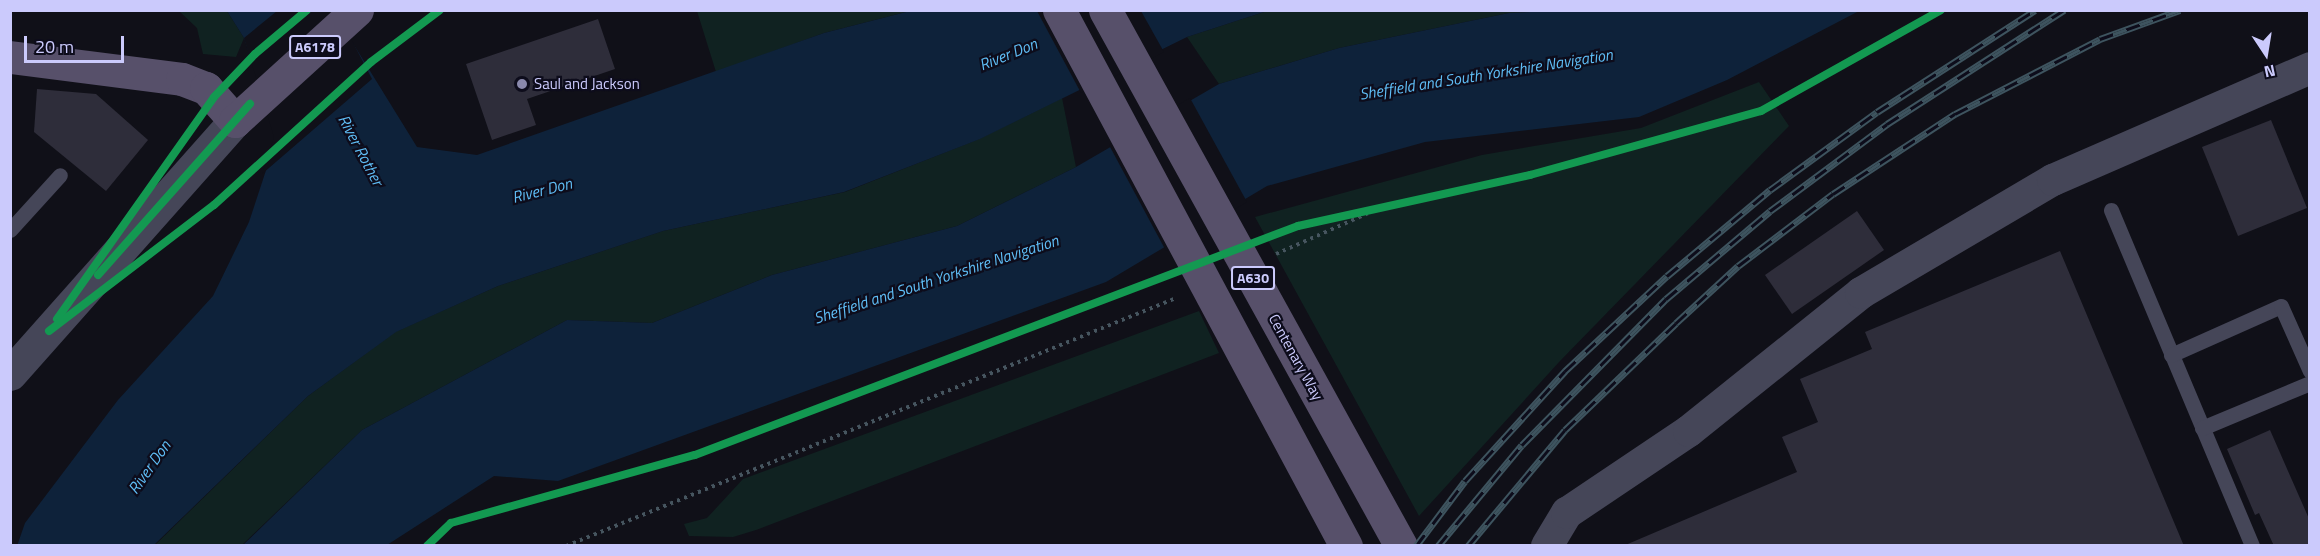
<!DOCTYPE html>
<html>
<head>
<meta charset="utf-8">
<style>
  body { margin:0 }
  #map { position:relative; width:2320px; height:556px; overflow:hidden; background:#101018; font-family:"Titillium Web",sans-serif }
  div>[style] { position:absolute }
  .green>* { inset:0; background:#102221 }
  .water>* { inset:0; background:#0e223a }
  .pier>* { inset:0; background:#101018 }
  .building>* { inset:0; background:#2e2d3a }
  .path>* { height:4px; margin-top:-2px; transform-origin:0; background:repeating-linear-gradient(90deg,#46555f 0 3px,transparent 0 7.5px) }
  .service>* { height:15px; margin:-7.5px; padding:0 7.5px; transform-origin:7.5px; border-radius:7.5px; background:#454658 }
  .minor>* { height:32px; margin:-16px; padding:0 16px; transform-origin:16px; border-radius:16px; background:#454658 }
  .tertiary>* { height:33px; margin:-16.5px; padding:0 16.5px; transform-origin:16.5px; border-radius:16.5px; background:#454658 }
  .primary>* { height:33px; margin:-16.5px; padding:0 16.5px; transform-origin:16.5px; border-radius:16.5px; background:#57506a }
  .rail>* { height:7px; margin-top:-3.5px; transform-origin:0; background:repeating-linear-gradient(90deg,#0d0c1b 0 14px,#3e545f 0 28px); box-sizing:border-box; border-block:2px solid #3e545f }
  .cycleway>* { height:8px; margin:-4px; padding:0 4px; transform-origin:4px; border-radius:4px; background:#139951 }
  .dots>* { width:16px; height:16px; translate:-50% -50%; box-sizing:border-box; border:3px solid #0d0c1b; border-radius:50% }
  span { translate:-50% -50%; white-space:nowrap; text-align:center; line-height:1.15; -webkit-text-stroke:4.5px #0d0c1b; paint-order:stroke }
  .shield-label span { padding:2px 4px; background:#0d0c1b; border:2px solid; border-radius:4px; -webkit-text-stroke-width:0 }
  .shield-label { font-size:14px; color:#cbcafc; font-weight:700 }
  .poi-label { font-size:15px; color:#cbcafc }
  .left { translate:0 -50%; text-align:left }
  .street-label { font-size:15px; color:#cbcafc }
  .water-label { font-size:16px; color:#5fbdf5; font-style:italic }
  .frame { position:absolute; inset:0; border:12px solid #cbcafc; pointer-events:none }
  .north { position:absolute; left:2236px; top:24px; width:60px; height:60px; -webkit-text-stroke:4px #0d0c1b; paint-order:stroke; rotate:168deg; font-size:16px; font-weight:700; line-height:24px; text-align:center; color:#cbcafc }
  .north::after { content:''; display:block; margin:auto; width:21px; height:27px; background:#cbcafc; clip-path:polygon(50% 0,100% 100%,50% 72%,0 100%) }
  .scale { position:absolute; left:24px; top:36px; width:100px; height:27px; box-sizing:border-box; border:3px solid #cbcafc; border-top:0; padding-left:8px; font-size:18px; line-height:21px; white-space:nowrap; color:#cbcafc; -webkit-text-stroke:4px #0d0c1b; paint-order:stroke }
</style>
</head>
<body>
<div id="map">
  <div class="green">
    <div style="clip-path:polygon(179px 11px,227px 11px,244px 38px,236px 57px,203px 54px,197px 28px)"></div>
    <div style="clip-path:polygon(697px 11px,910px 11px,824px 33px,716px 72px)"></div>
    <div style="clip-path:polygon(1267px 11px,1578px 11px,1509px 13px,1339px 48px,1219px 84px,1187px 37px)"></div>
    <div style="clip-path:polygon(1759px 82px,1789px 126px,1560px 361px,1419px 516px,1255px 217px,1482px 155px,1641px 128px)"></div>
    <div style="clip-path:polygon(1062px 98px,1076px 167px,957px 226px,772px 275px,652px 323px,567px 320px,362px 430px,242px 545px,154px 546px,308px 396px,395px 332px,498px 286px,663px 231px,845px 192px,979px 139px)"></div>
    <div style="clip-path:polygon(1199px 311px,1219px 353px,756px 530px,733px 537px,689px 536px,684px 524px,707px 518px,743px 479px)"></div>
  </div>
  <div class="water">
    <div style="clip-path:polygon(1578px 10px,1859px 11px,1727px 80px,1639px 117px,1425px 142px,1267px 186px,1106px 282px,558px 481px,494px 476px,387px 545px,242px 546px,362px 430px,567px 320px,652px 323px,772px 275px,957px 226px,1076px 167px,1219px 84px,1339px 48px,1509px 13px)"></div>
    <div style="clip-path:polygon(227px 11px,333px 11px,417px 147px,477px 155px,824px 33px,910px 11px,1267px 11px,1187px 37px,980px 139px,844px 192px,663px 231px,498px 286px,396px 332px,308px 396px,154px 545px,17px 546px,25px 523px,118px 400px,213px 296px,249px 222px,277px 137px,244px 38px)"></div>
  </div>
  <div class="pier">
    <div style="clip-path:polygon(336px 10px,372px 79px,262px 174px,274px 137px,244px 38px,277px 11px)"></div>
    <div style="clip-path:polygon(1037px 11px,1141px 11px,1164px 52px,1081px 93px)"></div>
    <div style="clip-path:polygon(1190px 98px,1247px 202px,1166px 251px,1109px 145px)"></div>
  </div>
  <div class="building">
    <div style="clip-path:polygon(598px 19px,615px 69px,527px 99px,536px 125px,492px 140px,466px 64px)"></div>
    <div style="clip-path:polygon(37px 89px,96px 94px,148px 140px,106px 191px,34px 132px)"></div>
    <div style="clip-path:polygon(2271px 120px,2307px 208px,2238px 236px,2202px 147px)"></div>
    <div style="clip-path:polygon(1857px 211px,1884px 250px,1792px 314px,1765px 275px)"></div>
    <div style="clip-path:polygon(2060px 251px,2184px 546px,1623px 546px,1797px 472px,1782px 437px,1818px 422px,1800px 379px,1872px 349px,1865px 332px)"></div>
    <div style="clip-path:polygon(2270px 430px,2310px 521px,2310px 546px,2274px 546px,2259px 513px,2255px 515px,2227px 449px)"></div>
  </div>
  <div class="path">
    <div style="left:396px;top:45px;width:56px;rotate:-38.5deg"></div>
    <div style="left:1276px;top:254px;width:116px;rotate:-23.9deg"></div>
    <div style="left:566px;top:546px;width:658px;rotate:-22.12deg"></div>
  </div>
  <div class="service">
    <div style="left:2111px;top:210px;width:364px;rotate:67.2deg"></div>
    <div style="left:10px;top:230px;width:74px;rotate:-47.7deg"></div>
    <div style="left:2171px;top:355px;width:120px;rotate:-24deg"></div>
    <div style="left:2281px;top:306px;width:71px;rotate:66deg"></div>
    <div style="left:2202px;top:428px;width:117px;rotate:-22.6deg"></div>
  </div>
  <div class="minor">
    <div style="left:1547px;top:546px;width:39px;rotate:-59deg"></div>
    <div style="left:1567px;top:513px;width:147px;rotate:-33.9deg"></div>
    <div style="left:1689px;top:431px;width:221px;rotate:-38.7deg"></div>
    <div style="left:1861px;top:293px;width:223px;rotate:-30.5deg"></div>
    <div style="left:2053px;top:180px;width:280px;rotate:-23.5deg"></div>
  </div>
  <div class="tertiary">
    <div style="left:10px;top:374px;width:339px;rotate:-48.4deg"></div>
  </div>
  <div class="primary">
    <div style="left:1059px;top:10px;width:608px;rotate:61.83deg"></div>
    <div style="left:1105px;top:10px;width:612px;rotate:61.09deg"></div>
    <div style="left:10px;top:57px;width:173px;rotate:7.3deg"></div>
    <div style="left:182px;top:79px;width:26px;rotate:21deg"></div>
    <div style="left:206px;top:88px;width:44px;rotate:48.7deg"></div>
    <div style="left:235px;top:121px;width:165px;rotate:-42.3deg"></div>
  </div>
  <div class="rail">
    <div style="left:1416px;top:546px;width:81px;rotate:-53deg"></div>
    <div style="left:1465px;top:481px;width:149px;rotate:-47.7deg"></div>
    <div style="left:1565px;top:371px;width:139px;rotate:-43deg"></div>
    <div style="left:1667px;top:276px;width:134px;rotate:-39.9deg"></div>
    <div style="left:1770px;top:190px;width:132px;rotate:-36.1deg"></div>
    <div style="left:1877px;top:112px;width:188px;rotate:-32.8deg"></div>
    <div style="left:1438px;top:546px;width:131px;rotate:-50.3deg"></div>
    <div style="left:1522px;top:445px;width:205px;rotate:-45.4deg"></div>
    <div style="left:1666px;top:299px;width:136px;rotate:-40.2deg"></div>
    <div style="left:1770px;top:211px;width:146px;rotate:-36.6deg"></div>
    <div style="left:1887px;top:124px;width:211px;rotate:-32.8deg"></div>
    <div style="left:1468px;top:546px;width:151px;rotate:-50.1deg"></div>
    <div style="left:1565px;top:430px;width:154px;rotate:-43.9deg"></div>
    <div style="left:1676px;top:323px;width:84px;rotate:-42.6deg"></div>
    <div style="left:1738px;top:266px;width:119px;rotate:-37.2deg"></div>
    <div style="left:1833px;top:194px;width:146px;rotate:-33.3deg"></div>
    <div style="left:1955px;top:114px;width:163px;rotate:-27.3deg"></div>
    <div style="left:2100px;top:39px;width:85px;rotate:-19.9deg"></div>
  </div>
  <div class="cycleway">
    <div style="left:98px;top:275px;width:229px;rotate:-48.4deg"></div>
    <div style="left:57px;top:319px;width:272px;rotate:-54.7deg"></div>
    <div style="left:214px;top:97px;width:59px;rotate:-46.4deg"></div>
    <div style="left:255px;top:54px;width:68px;rotate:-40.2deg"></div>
    <div style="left:49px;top:331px;width:208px;rotate:-37.4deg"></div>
    <div style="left:214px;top:205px;width:212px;rotate:-42.3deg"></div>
    <div style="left:371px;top:62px;width:86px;rotate:-37deg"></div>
    <div style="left:427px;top:546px;width:33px;rotate:-44deg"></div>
    <div style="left:451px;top:523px;width:253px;rotate:-15.6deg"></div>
    <div style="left:695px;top:455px;width:645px;rotate:-20.8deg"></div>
    <div style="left:1298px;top:226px;width:238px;rotate:-12.4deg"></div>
    <div style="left:1530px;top:175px;width:240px;rotate:-15.5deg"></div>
    <div style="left:1761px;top:111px;width:206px;rotate:-29.3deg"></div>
  </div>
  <div class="dots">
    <div style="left:522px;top:84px;background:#8a89ac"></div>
  </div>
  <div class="shield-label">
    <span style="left:315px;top:47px">A6178</span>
    <span style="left:1253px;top:278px">A630</span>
  </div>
  <div class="poi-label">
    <span class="left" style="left:534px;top:84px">Saul and Jackson</span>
  </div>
  <div class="street-label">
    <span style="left:1296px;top:357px;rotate:61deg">Centenary Way</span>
  </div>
  <div class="water-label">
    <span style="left:1008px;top:54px;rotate:-22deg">River Don</span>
    <span style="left:1486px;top:74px;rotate:-9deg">Sheffield and South Yorkshire Navigation</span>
    <span style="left:361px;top:150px;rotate:62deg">River Rother</span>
    <span style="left:542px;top:190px;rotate:-14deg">River Don</span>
    <span style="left:936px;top:279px;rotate:-18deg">Sheffield and South Yorkshire Navigation</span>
    <span style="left:149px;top:467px;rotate:-55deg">River Don</span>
  </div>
  <div class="frame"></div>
  <div class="north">N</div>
  <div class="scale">20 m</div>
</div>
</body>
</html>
